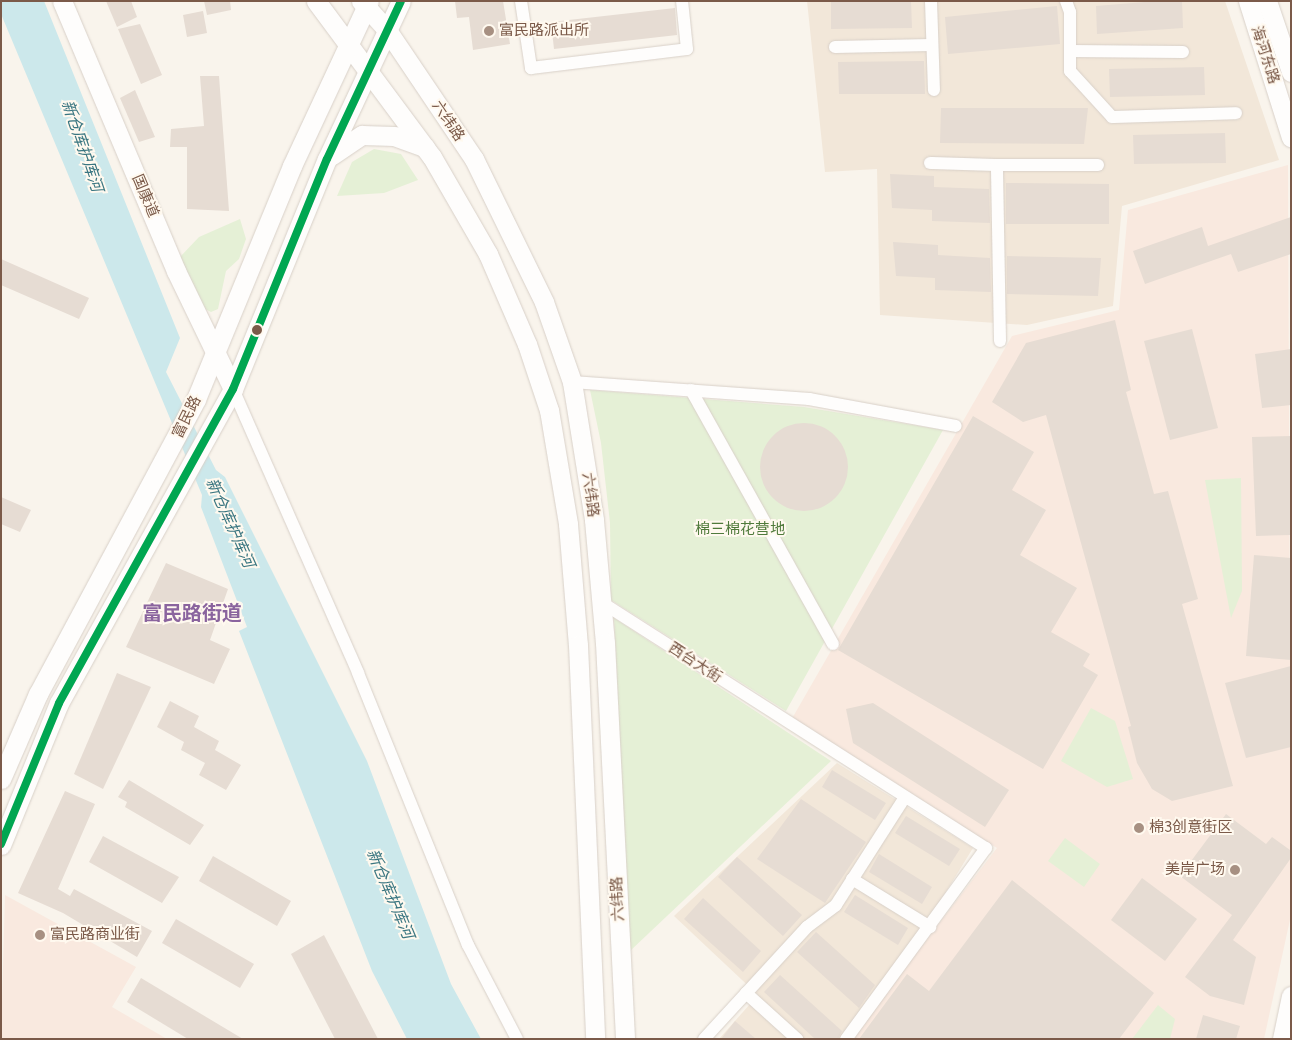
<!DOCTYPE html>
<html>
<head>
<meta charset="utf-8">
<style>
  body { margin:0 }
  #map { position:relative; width:1292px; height:1040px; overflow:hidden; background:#f9f4ec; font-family:Figtree,"Noto Sans SC",sans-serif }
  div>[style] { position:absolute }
  .residential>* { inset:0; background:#f2e7d9 }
  .commercial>* { inset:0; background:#f9e9df }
  .green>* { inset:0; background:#e5f0d6 }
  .water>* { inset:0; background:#cce8eb }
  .building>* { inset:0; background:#e6dcd3 }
  .round { border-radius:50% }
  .roads { filter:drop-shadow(0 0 1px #d8d0c8) drop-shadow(0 0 1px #d8d0c8) }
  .street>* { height:12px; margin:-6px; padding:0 6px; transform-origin:6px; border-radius:6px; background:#fefdfc }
  .secondary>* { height:19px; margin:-9.5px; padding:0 9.5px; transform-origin:9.5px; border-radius:9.5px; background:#fefdfc }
  .bus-1>* { height:8px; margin:-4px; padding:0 4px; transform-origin:4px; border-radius:4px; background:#00a651 }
  .dots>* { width:14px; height:14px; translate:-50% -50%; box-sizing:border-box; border:2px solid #fff9ef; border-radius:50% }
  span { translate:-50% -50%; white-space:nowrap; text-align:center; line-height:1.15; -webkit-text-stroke:4px #fff9ef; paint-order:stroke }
  .poi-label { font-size:15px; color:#7b5a49 }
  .left { translate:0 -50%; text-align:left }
  .right { translate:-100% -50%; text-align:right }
  .street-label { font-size:15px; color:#7b5a49 }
  .park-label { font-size:15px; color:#507b3c }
  .water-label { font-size:16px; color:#3a7681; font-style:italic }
  .district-label { font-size:20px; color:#8a649e; font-weight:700 }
  .frame { position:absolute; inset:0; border:2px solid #7b5a49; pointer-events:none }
</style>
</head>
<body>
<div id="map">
  <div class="residential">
    <div style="clip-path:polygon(807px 1px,1225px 1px,1279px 160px,1122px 206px,1113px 306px,1027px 325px,880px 315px,877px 169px,825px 172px)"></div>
    <div style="clip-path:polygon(837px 763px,973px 848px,933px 913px,840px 1039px,719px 1039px,758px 995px,674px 916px)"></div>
  </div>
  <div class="commercial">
    <div style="clip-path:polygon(1288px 165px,1291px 915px,1264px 1039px,850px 1039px,997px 848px,790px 722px,1012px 336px,1119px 310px,1128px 210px)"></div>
    <div style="clip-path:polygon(5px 895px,136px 967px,112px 1007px,167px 1039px,1px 1039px)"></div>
  </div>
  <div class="green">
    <div style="clip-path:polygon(374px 149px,401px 154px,418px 180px,384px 193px,337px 196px,352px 162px)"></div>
    <div style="clip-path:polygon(240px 219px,246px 239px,239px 259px,226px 271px,218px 309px,211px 312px,203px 308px,180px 257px,199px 237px)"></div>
    <div style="clip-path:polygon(590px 390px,804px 407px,943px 430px,786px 711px,611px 600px,610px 523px,601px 443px)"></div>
    <div style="clip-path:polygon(1241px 478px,1242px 591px,1231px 618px,1205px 480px)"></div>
    <div style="clip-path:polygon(614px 618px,831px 761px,630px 951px)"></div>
    <div style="clip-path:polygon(1091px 708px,1115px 721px,1133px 779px,1107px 787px,1061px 761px)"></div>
    <div style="clip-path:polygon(1065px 838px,1100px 864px,1084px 887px,1048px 861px)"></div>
    <div style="clip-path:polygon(1158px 1005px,1175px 1019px,1170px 1039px,1132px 1039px)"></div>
  </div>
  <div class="water">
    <div style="clip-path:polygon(1px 1px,44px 1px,180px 338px,166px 372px,216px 470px,225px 477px,367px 761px,451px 984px,481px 1039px,407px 1039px,372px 971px,239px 631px,247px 627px,201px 507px,202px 495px,1px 14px)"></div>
  </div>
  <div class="building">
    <div style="clip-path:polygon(106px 1px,131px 1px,137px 17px,117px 27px)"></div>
    <div style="clip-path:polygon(204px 1px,230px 1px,231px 10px,207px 15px)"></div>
    <div style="clip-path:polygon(455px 1px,503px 1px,510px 44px,473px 50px,469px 17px,457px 18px)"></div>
    <div style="clip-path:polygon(831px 1px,911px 1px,912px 28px,831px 29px)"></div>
    <div style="clip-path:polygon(1157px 1px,1182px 1px,1183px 28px,1097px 34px,1096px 6px)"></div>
    <div style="clip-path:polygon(1057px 6px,1060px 44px,948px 54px,945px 17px)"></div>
    <div style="clip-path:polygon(675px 8px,677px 35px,554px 49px,551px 22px)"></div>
    <div style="clip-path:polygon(203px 11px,207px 33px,187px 37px,183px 15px)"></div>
    <div style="clip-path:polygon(140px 24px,162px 75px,141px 84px,118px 29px)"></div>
    <div style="clip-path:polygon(924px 61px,925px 94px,839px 94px,838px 62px)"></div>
    <div style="clip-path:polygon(1204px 67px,1205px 95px,1110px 97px,1109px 69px)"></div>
    <div style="clip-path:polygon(200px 76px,219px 76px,229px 211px,187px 209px,187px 147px,170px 147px,171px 129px,204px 126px)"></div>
    <div style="clip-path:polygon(135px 90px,155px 137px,139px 142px,120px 98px)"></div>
    <div style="clip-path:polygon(941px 108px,1088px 108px,1084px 144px,940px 143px)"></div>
    <div style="clip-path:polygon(1225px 133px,1226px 163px,1134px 164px,1133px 135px)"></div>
    <div style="clip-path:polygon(890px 174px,934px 176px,934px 187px,989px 189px,990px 223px,932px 221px,932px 210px,892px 208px)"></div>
    <div style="clip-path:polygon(1006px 183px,1109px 184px,1109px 224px,1006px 224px)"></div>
    <div style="clip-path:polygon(1291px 217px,1291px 254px,1238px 272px,1231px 254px,1145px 284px,1133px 251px,1202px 227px,1208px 246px)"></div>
    <div style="clip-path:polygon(893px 242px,938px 245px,938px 255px,990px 258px,991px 292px,935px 290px,935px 278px,896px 276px)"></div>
    <div style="clip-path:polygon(1007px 256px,1101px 258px,1098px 296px,1007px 294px)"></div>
    <div style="clip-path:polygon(1px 259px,89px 298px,79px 319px,1px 285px)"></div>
    <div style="clip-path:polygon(1115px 320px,1131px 390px,1126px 392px,1154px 494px,1168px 491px,1198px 599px,1182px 604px,1233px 786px,1172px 801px,1152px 789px,1137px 763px,1128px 727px,1131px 726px,1046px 415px,1023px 422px,992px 402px,1026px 343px)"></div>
    <div style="clip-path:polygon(1192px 329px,1218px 428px,1170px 440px,1144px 341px)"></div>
    <div style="clip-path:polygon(1291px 349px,1291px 405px,1262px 408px,1255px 354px)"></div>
    <div style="clip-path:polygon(973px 416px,1034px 452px,1012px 490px,1046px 510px,1020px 555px,1077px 588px,1051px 632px,1090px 654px,1083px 666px,1098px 675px,1043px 769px,838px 650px)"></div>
    <div class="round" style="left:760px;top:423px;width:88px;height:88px"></div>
    <div style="clip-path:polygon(1291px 436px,1291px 535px,1256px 536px,1252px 437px)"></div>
    <div style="clip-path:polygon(1px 497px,31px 510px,20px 532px,1px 524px)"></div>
    <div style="clip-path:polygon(1254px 555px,1291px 558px,1291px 660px,1246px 656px)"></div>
    <div style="clip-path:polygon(166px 563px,228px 589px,210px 640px,230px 649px,214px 684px,126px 647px)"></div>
    <div style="clip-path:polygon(1291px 666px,1291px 747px,1246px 758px,1225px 683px)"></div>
    <div style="clip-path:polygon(117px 673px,151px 687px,103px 789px,74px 774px)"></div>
    <div style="clip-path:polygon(170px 701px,199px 716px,194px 727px,219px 741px,215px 750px,241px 765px,226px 790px,199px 775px,205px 763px,181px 750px,184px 742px,157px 727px)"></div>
    <div style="clip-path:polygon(873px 703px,1009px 790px,985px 827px,853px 743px,846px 709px)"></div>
    <div style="clip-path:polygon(832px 770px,886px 803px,875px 820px,822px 787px)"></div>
    <div style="clip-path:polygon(129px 780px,204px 825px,190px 845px,125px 807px,127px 802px,118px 797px)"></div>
    <div style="clip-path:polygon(65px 791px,95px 804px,58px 889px,70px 896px,74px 889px,152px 931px,137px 957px,63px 913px,18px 893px)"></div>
    <div style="clip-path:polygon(801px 799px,866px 842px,825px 903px,757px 859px)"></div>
    <div style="clip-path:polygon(1226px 814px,1266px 844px,1272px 837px,1290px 850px,1291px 858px,1233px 940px,1256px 957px,1244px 1005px,1210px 996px,1185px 977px,1232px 915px,1180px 876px)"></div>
    <div style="clip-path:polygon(906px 816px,960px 849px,949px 866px,895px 833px)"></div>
    <div style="clip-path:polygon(103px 836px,179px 877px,162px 903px,89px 862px)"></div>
    <div style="clip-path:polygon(879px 854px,932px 887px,922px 904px,869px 872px)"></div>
    <div style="clip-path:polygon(213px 856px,291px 901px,277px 926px,199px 881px)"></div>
    <div style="clip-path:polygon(737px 857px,802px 915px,783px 936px,718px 877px)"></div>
    <div style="clip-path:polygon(1142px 878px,1197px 919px,1165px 961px,1111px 920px)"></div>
    <div style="clip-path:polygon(1012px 880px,1154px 993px,1119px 1039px,859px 1039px,907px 974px,929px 991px)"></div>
    <div style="clip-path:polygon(855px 895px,908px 928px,898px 945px,844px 912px)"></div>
    <div style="clip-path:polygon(703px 898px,761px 951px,743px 972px,684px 919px)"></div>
    <div style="clip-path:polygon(176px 919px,254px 964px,240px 988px,162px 943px)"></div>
    <div style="clip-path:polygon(816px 932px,875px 985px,859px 1008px,797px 952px)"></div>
    <div style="clip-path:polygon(324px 935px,378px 1039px,335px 1039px,291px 954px)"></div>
    <div style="clip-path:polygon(780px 975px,842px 1031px,838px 1039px,815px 1039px,764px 992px)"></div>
    <div style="clip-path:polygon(141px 978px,243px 1039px,188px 1039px,127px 1002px)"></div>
    <div style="clip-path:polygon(1203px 1015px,1240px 1026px,1236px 1039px,1196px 1039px)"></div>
    <div style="clip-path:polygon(735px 1021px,756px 1039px,721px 1039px)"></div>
  </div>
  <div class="roads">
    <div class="street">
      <div style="left:521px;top:1px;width:68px;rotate:81.5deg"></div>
      <div style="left:531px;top:68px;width:157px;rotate:-6.9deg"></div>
      <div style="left:687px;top:49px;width:48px;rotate:-95.9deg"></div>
      <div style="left:931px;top:1px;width:89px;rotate:88.1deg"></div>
      <div style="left:1066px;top:1px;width:12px;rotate:70deg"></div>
      <div style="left:1070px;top:12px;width:59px;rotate:90deg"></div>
      <div style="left:1070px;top:71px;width:62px;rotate:47.6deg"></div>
      <div style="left:1112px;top:117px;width:124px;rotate:-1.8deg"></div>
      <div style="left:835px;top:47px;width:96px;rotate:-1.2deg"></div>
      <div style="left:1070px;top:51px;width:113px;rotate:0.5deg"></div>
      <div style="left:930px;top:163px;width:67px;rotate:1.7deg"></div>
      <div style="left:1000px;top:341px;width:176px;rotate:-91deg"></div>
      <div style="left:997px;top:165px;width:101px"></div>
      <div style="left:572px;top:382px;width:238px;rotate:4.1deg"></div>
      <div style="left:809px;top:399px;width:149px;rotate:10.4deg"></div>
      <div style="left:233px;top:389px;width:310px;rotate:66.2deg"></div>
      <div style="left:358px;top:673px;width:293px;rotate:68deg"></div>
      <div style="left:468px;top:945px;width:106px;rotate:62.5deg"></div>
      <div style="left:691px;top:390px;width:291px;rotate:60.8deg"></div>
      <div style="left:601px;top:602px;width:457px;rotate:32.6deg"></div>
      <div style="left:986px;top:848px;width:237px;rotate:126.2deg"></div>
      <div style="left:852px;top:879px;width:92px;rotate:31.6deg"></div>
      <div style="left:746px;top:993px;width:69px;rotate:42deg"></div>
      <div style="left:704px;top:1039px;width:152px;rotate:-47.4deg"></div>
      <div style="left:807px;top:927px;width:36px;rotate:-37deg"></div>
      <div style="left:836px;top:905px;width:128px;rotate:-57.4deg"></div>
    </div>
    <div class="secondary">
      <div style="left:62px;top:1px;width:293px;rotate:67.1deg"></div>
      <div style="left:176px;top:271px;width:131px;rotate:64.2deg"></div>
      <div style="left:316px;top:1px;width:194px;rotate:53.4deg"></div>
      <div style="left:432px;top:157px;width:112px;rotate:60deg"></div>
      <div style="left:488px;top:254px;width:98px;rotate:66.6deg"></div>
      <div style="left:527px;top:344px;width:70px;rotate:71.6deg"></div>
      <div style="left:549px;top:410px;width:116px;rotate:80.5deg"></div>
      <div style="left:568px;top:524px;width:121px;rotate:85.3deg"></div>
      <div style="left:578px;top:645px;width:394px;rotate:87.5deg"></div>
      <div style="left:361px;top:1px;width:39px;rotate:48deg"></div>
      <div style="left:387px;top:30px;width:156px;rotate:56deg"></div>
      <div style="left:474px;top:159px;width:159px;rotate:63.9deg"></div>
      <div style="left:544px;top:302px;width:85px;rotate:70.7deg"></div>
      <div style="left:572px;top:382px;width:140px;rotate:80.9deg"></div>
      <div style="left:594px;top:520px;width:123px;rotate:84.9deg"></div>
      <div style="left:605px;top:643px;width:397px;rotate:87.1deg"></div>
      <div style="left:1248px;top:1px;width:143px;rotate:72.5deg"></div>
      <div style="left:1267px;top:1px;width:75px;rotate:71.3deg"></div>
      <div style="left:332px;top:155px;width:36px;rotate:-34deg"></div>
      <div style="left:362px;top:135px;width:32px;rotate:2deg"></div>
      <div style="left:394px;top:136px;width:33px;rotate:20deg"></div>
      <div style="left:1px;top:779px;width:93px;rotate:-66.5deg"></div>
      <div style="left:38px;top:694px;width:335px;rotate:-61.8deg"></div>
      <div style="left:196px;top:399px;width:252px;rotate:-67.6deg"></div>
      <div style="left:292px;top:166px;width:182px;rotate:-65deg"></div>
      <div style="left:1px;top:845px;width:153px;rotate:-67.8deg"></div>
      <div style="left:59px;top:703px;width:359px;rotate:-61deg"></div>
      <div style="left:233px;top:389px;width:248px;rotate:-67.8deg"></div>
      <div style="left:327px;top:159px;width:174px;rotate:-64.9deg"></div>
      <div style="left:1282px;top:1039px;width:44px;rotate:-78.2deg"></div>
    </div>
  </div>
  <div class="bus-1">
    <div style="left:1px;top:844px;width:152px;rotate:-67.6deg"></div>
    <div style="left:59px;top:703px;width:359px;rotate:-61deg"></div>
    <div style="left:233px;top:389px;width:248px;rotate:-67.8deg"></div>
    <div style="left:327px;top:159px;width:174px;rotate:-64.9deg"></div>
  </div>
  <div class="dots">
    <div style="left:489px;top:31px;background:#a79082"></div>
    <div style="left:257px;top:330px;background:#7b5a49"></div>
    <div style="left:1139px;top:828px;background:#a79082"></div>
    <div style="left:1235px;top:870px;background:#a79082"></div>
    <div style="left:40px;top:935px;background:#a79082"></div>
  </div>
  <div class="poi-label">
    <span class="left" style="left:499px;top:31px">富民路派出所</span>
    <span class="left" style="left:1149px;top:828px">棉3创意街区</span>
    <span class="right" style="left:1225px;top:870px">美岸广场</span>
    <span class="left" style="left:50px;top:935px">富民路商业街</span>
  </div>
  <div class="street-label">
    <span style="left:1265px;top:55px;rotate:72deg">海河东路</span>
    <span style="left:448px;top:121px;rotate:56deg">六纬路</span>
    <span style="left:145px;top:196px;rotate:67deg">国康道</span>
    <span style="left:187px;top:417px;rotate:-64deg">富民路</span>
    <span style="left:590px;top:495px;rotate:82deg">六纬路</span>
    <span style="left:695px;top:663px;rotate:33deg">西台大街</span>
    <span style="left:618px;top:899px;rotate:-93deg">六纬路</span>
  </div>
  <div class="park-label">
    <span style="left:740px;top:530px">棉三棉花营地</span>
  </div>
  <div class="water-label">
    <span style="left:82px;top:146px;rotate:71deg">新仓库护库河</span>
    <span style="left:230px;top:523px;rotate:66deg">新仓库护库河</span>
    <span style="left:390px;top:894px;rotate:67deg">新仓库护库河</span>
  </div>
  <div class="district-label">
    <span style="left:192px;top:613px">富民路街道</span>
  </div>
  <div class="frame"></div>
</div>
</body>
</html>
